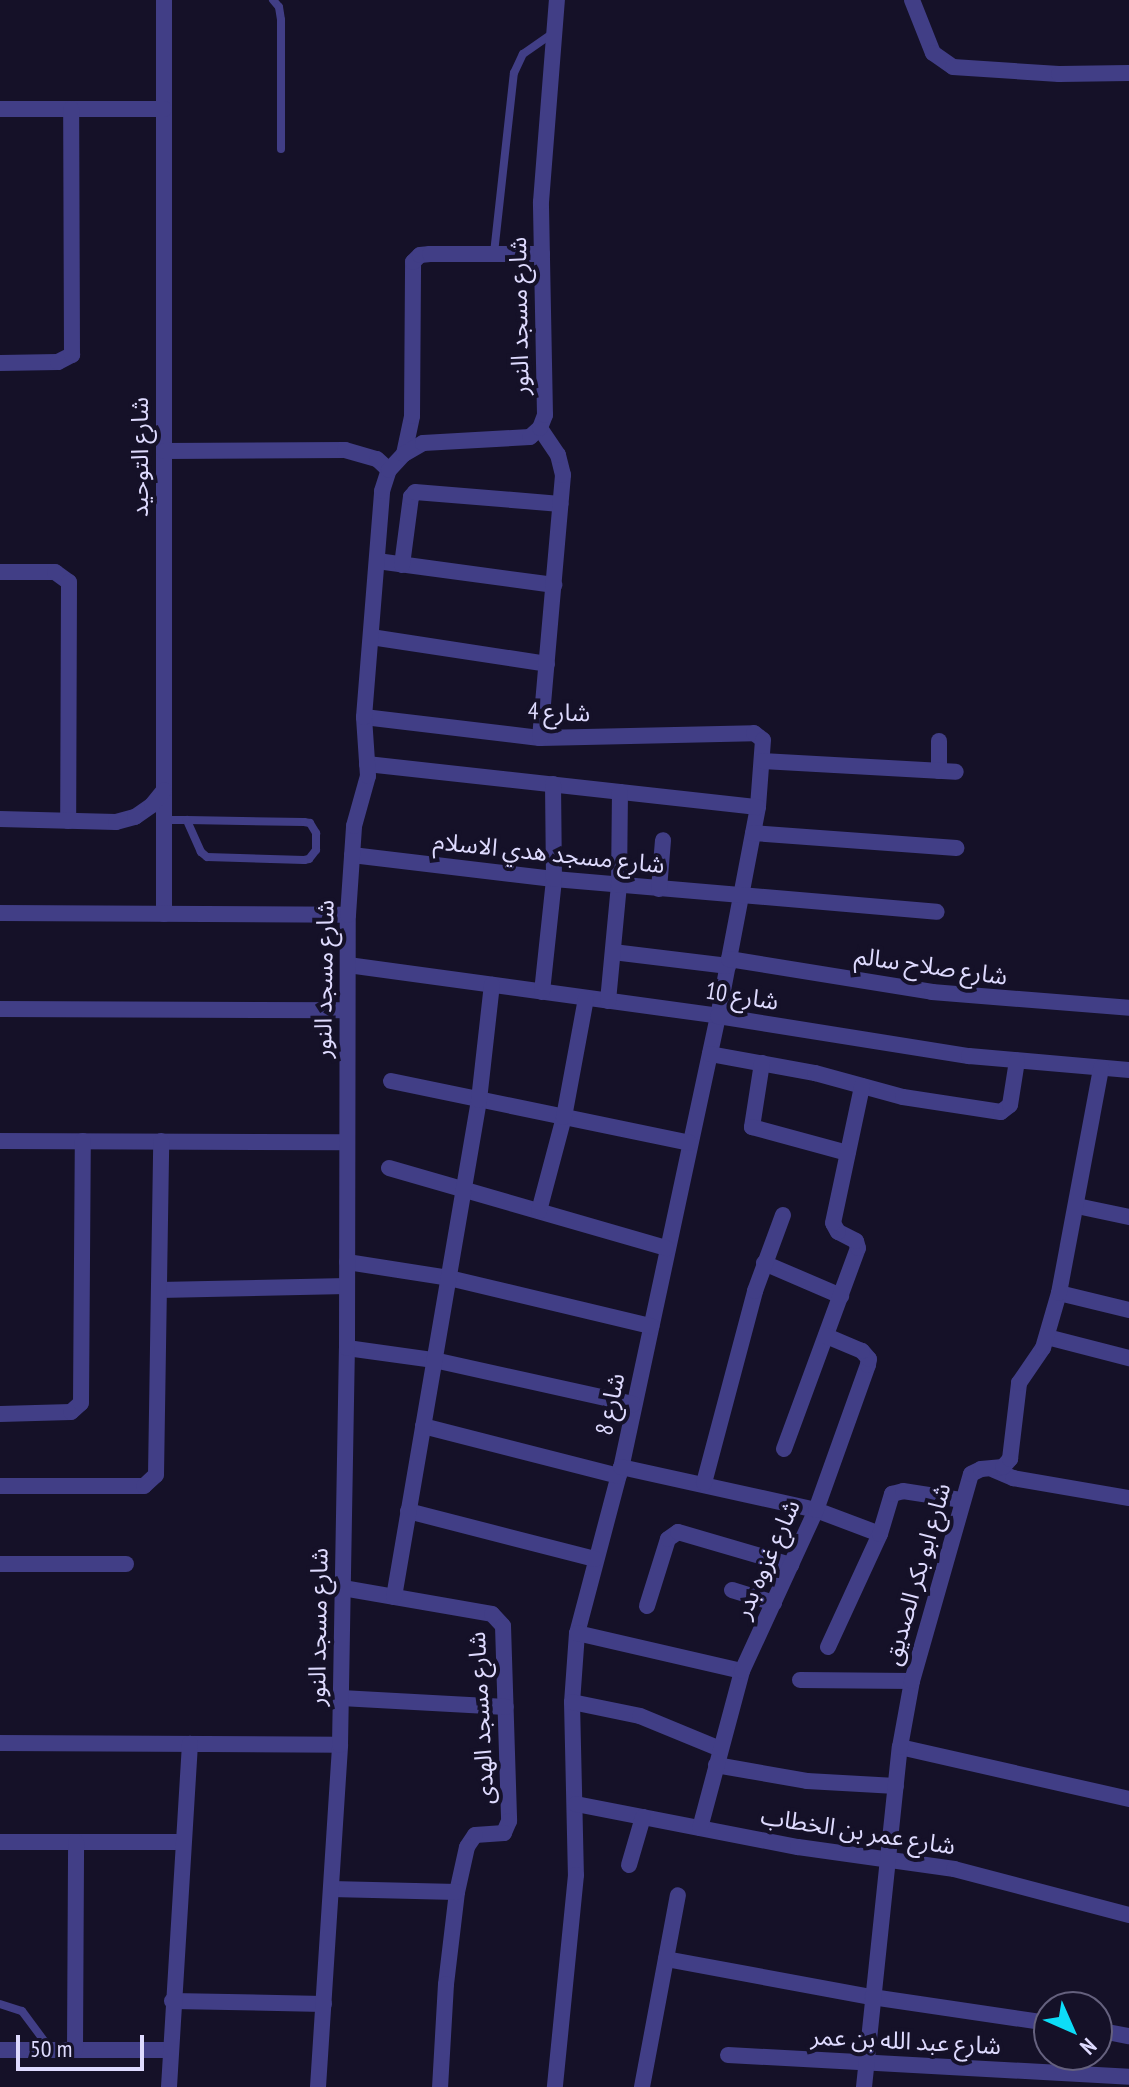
<!DOCTYPE html>
<html>
<head>
<meta charset="utf-8">
<style>
  body { margin:0 }
  #map { position:relative; width:1129px; height:2087px; overflow:hidden; background:#151128; font-family:"PT Sans Narrow","Noto Sans Arabic",sans-serif }
  div>[style] { position:absolute }
  .service>* { height:8px; margin:-4px; padding:0 4px; transform-origin:4px; border-radius:4px; background:#413e86 }
  .minor>* { height:16px; margin:-8px; padding:0 8px; transform-origin:8px; border-radius:8px; background:#413e86 }
  span { translate:-50% -50%; white-space:nowrap; text-align:center; line-height:1.15; -webkit-text-stroke:8px #151128; paint-order:stroke }
  .street-label { font-size:24px; color:#dedafe }
  .north { position:absolute; left:1033px; top:1991px; width:80px; height:80px; box-sizing:border-box; background:#151128; border:2px solid #65617e; border-radius:50%; rotate:135deg; font-size:22px; font-weight:700; line-height:32px; text-align:center; color:#dedafe }
  .north::after { content:''; display:block; margin:auto; width:28px; height:36px; background:#0dddf7; clip-path:polygon(50% 0,100% 100%,50% 72%,0 100%) }
  .scale { position:absolute; left:16px; top:2035px; width:128px; height:36px; box-sizing:border-box; border:4px solid #dedafe; border-top:0; padding-left:10px; font-size:24px; line-height:28px; white-space:nowrap; color:#dedafe; -webkit-text-stroke:6px #151128; paint-order:stroke }
</style>
</head>
<body>
<div id="map">
  <div class="service">
    <div style="left:273px;top:0;width:9px;rotate:49deg"></div>
    <div style="left:279px;top:7px;width:13px;rotate:81deg"></div>
    <div style="left:281px;top:20px;width:129px;rotate:90deg"></div>
    <div style="left:494px;top:253px;width:181px;rotate:-83.7deg"></div>
    <div style="left:514px;top:73px;width:21px;rotate:-65deg"></div>
    <div style="left:523px;top:54px;width:35px;rotate:-35deg"></div>
    <div style="left:164px;top:820px;width:23px"></div>
    <div style="left:187px;top:820px;width:117px;rotate:1deg"></div>
    <div style="left:304px;top:822px;width:6px;rotate:9deg"></div>
    <div style="left:310px;top:823px;width:12px;rotate:59deg"></div>
    <div style="left:316px;top:833px;width:17px;rotate:90deg"></div>
    <div style="left:316px;top:850px;width:11px;rotate:128deg"></div>
    <div style="left:309px;top:859px;width:5px;rotate:169deg"></div>
    <div style="left:304px;top:860px;width:97px;rotate:-178.2deg"></div>
    <div style="left:207px;top:857px;width:8px;rotate:-140deg"></div>
    <div style="left:201px;top:852px;width:35px;rotate:-114deg"></div>
    <div style="left:0;top:2004px;width:23px;rotate:18deg"></div>
    <div style="left:22px;top:2011px;width:49px;rotate:53.4deg"></div>
  </div>
  <div class="minor">
    <div style="left:164px;top:0;width:914px;rotate:90deg"></div>
    <div style="left:912px;top:0;width:57px;rotate:68.4deg"></div>
    <div style="left:933px;top:53px;width:24px;rotate:35deg"></div>
    <div style="left:953px;top:67px;width:106px;rotate:3.8deg"></div>
    <div style="left:1059px;top:74px;width:70px;rotate:-0.8deg"></div>
    <div style="left:0;top:109px;width:164px"></div>
    <div style="left:0;top:363px;width:58px;rotate:-1deg"></div>
    <div style="left:58px;top:362px;width:16px;rotate:-27deg"></div>
    <div style="left:72px;top:355px;width:246px;rotate:-90.2deg"></div>
    <div style="left:164px;top:451px;width:181px;rotate:-0.3deg"></div>
    <div style="left:345px;top:450px;width:33px;rotate:16deg"></div>
    <div style="left:377px;top:459px;width:16px;rotate:43deg"></div>
    <div style="left:404px;top:454px;width:39px;rotate:-78deg"></div>
    <div style="left:412px;top:416px;width:154px;rotate:-89.6deg"></div>
    <div style="left:413px;top:262px;width:10px;rotate:-45deg"></div>
    <div style="left:420px;top:255px;width:10px;rotate:-6deg"></div>
    <div style="left:430px;top:254px;width:112px"></div>
    <div style="left:377px;top:561px;width:179px;rotate:7.7deg"></div>
    <div style="left:402px;top:565px;width:69px;rotate:-82.5deg"></div>
    <div style="left:411px;top:497px;width:6px;rotate:-51deg"></div>
    <div style="left:415px;top:492px;width:146px;rotate:4.7deg"></div>
    <div style="left:0;top:572px;width:55px"></div>
    <div style="left:55px;top:572px;width:17px;rotate:36deg"></div>
    <div style="left:69px;top:582px;width:239px;rotate:90.2deg"></div>
    <div style="left:371px;top:637px;width:178px;rotate:8.7deg"></div>
    <div style="left:364px;top:717px;width:177px;rotate:6.8deg"></div>
    <div style="left:540px;top:738px;width:214px;rotate:-1.3deg"></div>
    <div style="left:754px;top:733px;width:11px;rotate:38deg"></div>
    <div style="left:763px;top:740px;width:67px;rotate:94.3deg"></div>
    <div style="left:758px;top:807px;width:213px;rotate:100.8deg"></div>
    <div style="left:718px;top:1016px;width:461px;rotate:102.1deg"></div>
    <div style="left:621px;top:1467px;width:172px;rotate:104.8deg"></div>
    <div style="left:577px;top:1633px;width:69px;rotate:94.1deg"></div>
    <div style="left:572px;top:1702px;width:173px;rotate:88.7deg"></div>
    <div style="left:576px;top:1875px;width:213px;rotate:95.7deg"></div>
    <div style="left:540px;top:738px;width:264px;rotate:-85deg"></div>
    <div style="left:563px;top:475px;width:21px;rotate:-104deg"></div>
    <div style="left:558px;top:455px;width:32px;rotate:-124deg"></div>
    <div style="left:939px;top:741px;width:30px;rotate:90deg"></div>
    <div style="left:762px;top:761px;width:194px;rotate:3.2deg"></div>
    <div style="left:367px;top:764px;width:393px;rotate:6.3deg"></div>
    <div style="left:0;top:819px;width:116px;rotate:1.5deg"></div>
    <div style="left:116px;top:822px;width:20px;rotate:-15deg"></div>
    <div style="left:135px;top:817px;width:21px;rotate:-35deg"></div>
    <div style="left:152px;top:805px;width:19px;rotate:-51deg"></div>
    <div style="left:753px;top:833px;width:204px;rotate:4.2deg"></div>
    <div style="left:352px;top:855px;width:203px;rotate:6.8deg"></div>
    <div style="left:554px;top:879px;width:384px;rotate:4.9deg"></div>
    <div style="left:659px;top:889px;width:49px;rotate:-85.3deg"></div>
    <div style="left:0;top:913px;width:348px;rotate:0.3deg"></div>
    <div style="left:613px;top:952px;width:116px;rotate:6.9deg"></div>
    <div style="left:729px;top:959px;width:206px;rotate:9.2deg"></div>
    <div style="left:932px;top:992px;width:198px;rotate:4.6deg"></div>
    <div style="left:348px;top:965px;width:373px;rotate:7.8deg"></div>
    <div style="left:718px;top:1016px;width:254px;rotate:9.1deg"></div>
    <div style="left:969px;top:1056px;width:161px;rotate:5deg"></div>
    <div style="left:542px;top:992px;width:114px;rotate:-83.9deg"></div>
    <div style="left:554px;top:879px;width:95px;rotate:-90.6deg"></div>
    <div style="left:608px;top:1001px;width:117px;rotate:-84.6deg"></div>
    <div style="left:619px;top:885px;width:93px;rotate:-89.4deg"></div>
    <div style="left:0;top:1009px;width:347px;rotate:0.2deg"></div>
    <div style="left:710px;top:1054px;width:107px;rotate:10.3deg"></div>
    <div style="left:815px;top:1073px;width:91px;rotate:15.3deg"></div>
    <div style="left:903px;top:1097px;width:99px;rotate:8.7deg"></div>
    <div style="left:1001px;top:1112px;width:11px;rotate:-38deg"></div>
    <div style="left:1010px;top:1105px;width:45px;rotate:-81deg"></div>
    <div style="left:762px;top:1063px;width:65px;rotate:98.9deg"></div>
    <div style="left:752px;top:1127px;width:99px;rotate:15.2deg"></div>
    <div style="left:391px;top:1081px;width:305px;rotate:11.7deg"></div>
    <div style="left:0;top:1141px;width:347px;rotate:0.2deg"></div>
    <div style="left:389px;top:1168px;width:289px;rotate:16.1deg"></div>
    <div style="left:1077px;top:1206px;width:53px;rotate:11.9deg"></div>
    <div style="left:539px;top:1211px;width:97px;rotate:-75.1deg"></div>
    <div style="left:564px;top:1117px;width:121px;rotate:-79.5deg"></div>
    <div style="left:347px;top:1262px;width:103px;rotate:8.9deg"></div>
    <div style="left:449px;top:1278px;width:208px;rotate:13.4deg"></div>
    <div style="left:764px;top:1263px;width:84px;rotate:23.2deg"></div>
    <div style="left:159px;top:1290px;width:188px;rotate:-1.2deg"></div>
    <div style="left:1059px;top:1293px;width:72px;rotate:13.7deg"></div>
    <div style="left:1047px;top:1337px;width:85px;rotate:14.4deg"></div>
    <div style="left:347px;top:1348px;width:88px;rotate:7.9deg"></div>
    <div style="left:434px;top:1360px;width:204px;rotate:12.5deg"></div>
    <div style="left:0;top:1414px;width:71px;rotate:-1.6deg"></div>
    <div style="left:71px;top:1412px;width:13px;rotate:-42deg"></div>
    <div style="left:81px;top:1403px;width:262px;rotate:-89.6deg"></div>
    <div style="left:423px;top:1426px;width:202px;rotate:14.3deg"></div>
    <div style="left:784px;top:1449px;width:214px;rotate:-69.8deg"></div>
    <div style="left:858px;top:1248px;width:7px;rotate:-106deg"></div>
    <div style="left:856px;top:1241px;width:20px;rotate:-153deg"></div>
    <div style="left:838px;top:1232px;width:10px;rotate:-119deg"></div>
    <div style="left:833px;top:1223px;width:140px;rotate:-78deg"></div>
    <div style="left:621px;top:1467px;width:200px;rotate:12.4deg"></div>
    <div style="left:816px;top:1510px;width:68px;rotate:20.6deg"></div>
    <div style="left:994px;top:1470px;width:21px;rotate:23deg"></div>
    <div style="left:1013px;top:1478px;width:118px;rotate:9.8deg"></div>
    <div style="left:704px;top:1483px;width:199px;rotate:-75.1deg"></div>
    <div style="left:755px;top:1291px;width:81px;rotate:-69.8deg"></div>
    <div style="left:0;top:1486px;width:144px"></div>
    <div style="left:144px;top:1486px;width:16px;rotate:-43deg"></div>
    <div style="left:156px;top:1475px;width:334px;rotate:-89.1deg"></div>
    <div style="left:408px;top:1511px;width:193px;rotate:14.4deg"></div>
    <div style="left:0;top:1564px;width:126px"></div>
    <div style="left:343px;top:1588px;width:151px;rotate:9.9deg"></div>
    <div style="left:492px;top:1614px;width:16px;rotate:47deg"></div>
    <div style="left:503px;top:1626px;width:195px;rotate:88.2deg"></div>
    <div style="left:509px;top:1821px;width:13px;rotate:113deg"></div>
    <div style="left:504px;top:1833px;width:29px;rotate:176deg"></div>
    <div style="left:475px;top:1835px;width:14px;rotate:124deg"></div>
    <div style="left:467px;top:1847px;width:46px;rotate:102.5deg"></div>
    <div style="left:457px;top:1892px;width:93px;rotate:96.8deg"></div>
    <div style="left:446px;top:1984px;width:103px;rotate:93.3deg"></div>
    <div style="left:732px;top:1590px;width:44px;rotate:17.2deg"></div>
    <div style="left:394px;top:1597px;width:504px;rotate:-80.29deg"></div>
    <div style="left:479px;top:1100px;width:116px;rotate:-83.6deg"></div>
    <div style="left:647px;top:1606px;width:70px;rotate:-72.6deg"></div>
    <div style="left:668px;top:1539px;width:12px;rotate:-35deg"></div>
    <div style="left:678px;top:1532px;width:118px;rotate:16.3deg"></div>
    <div style="left:577px;top:1633px;width:169px;rotate:13deg"></div>
    <div style="left:828px;top:1647px;width:124px;rotate:-65.3deg"></div>
    <div style="left:880px;top:1534px;width:42px;rotate:-73.3deg"></div>
    <div style="left:892px;top:1494px;width:11px;rotate:-15deg"></div>
    <div style="left:903px;top:1491px;width:60px;rotate:8.7deg"></div>
    <div style="left:800px;top:1680px;width:112px;rotate:0.5deg"></div>
    <div style="left:341px;top:1698px;width:165px;rotate:3.1deg"></div>
    <div style="left:572px;top:1702px;width:69px;rotate:11.6deg"></div>
    <div style="left:640px;top:1716px;width:87px;rotate:22.4deg"></div>
    <div style="left:0;top:1743px;width:340px;rotate:0.3deg"></div>
    <div style="left:900px;top:1747px;width:235px;rotate:12.8deg"></div>
    <div style="left:716px;top:1765px;width:92px;rotate:10deg"></div>
    <div style="left:807px;top:1781px;width:89px;rotate:3.2deg"></div>
    <div style="left:576px;top:1804px;width:226px;rotate:11deg"></div>
    <div style="left:798px;top:1847px;width:158px;rotate:8deg"></div>
    <div style="left:954px;top:1869px;width:181px;rotate:14.7deg"></div>
    <div style="left:700px;top:1828px;width:163px;rotate:-75deg"></div>
    <div style="left:742px;top:1671px;width:177px;rotate:-65.3deg"></div>
    <div style="left:816px;top:1510px;width:154px;rotate:-70.3deg"></div>
    <div style="left:868px;top:1365px;width:6px;rotate:-81deg"></div>
    <div style="left:869px;top:1359px;width:11px;rotate:-131deg"></div>
    <div style="left:862px;top:1351px;width:39px;rotate:-157deg"></div>
    <div style="left:0;top:1842px;width:183px"></div>
    <div style="left:629px;top:1865px;width:50px;rotate:-73.7deg"></div>
    <div style="left:331px;top:1889px;width:126px;rotate:1.4deg"></div>
    <div style="left:666px;top:1959px;width:209px;rotate:10.5deg"></div>
    <div style="left:872px;top:1997px;width:179px;rotate:8.4deg"></div>
    <div style="left:172px;top:2001px;width:152px;rotate:1.1deg"></div>
    <div style="left:1097px;top:2030px;width:33px;rotate:11deg"></div>
    <div style="left:0;top:2050px;width:169px"></div>
    <div style="left:75px;top:2050px;width:208px;rotate:-89.7deg"></div>
    <div style="left:728px;top:2055px;width:402px;rotate:3.1deg"></div>
    <div style="left:169px;top:2087px;width:344px;rotate:-86.5deg"></div>
    <div style="left:318px;top:2087px;width:343px;rotate:-86.3deg"></div>
    <div style="left:340px;top:1745px;width:397px;rotate:-89deg"></div>
    <div style="left:347px;top:1348px;width:433px;rotate:-89.9deg"></div>
    <div style="left:348px;top:915px;width:89px;rotate:-86.1deg"></div>
    <div style="left:354px;top:826px;width:52px;rotate:-74.4deg"></div>
    <div style="left:368px;top:776px;width:59px;rotate:-93.9deg"></div>
    <div style="left:364px;top:717px;width:227px;rotate:-85.4deg"></div>
    <div style="left:382px;top:491px;width:22px;rotate:-72deg"></div>
    <div style="left:389px;top:470px;width:22px;rotate:-47deg"></div>
    <div style="left:404px;top:454px;width:22px;rotate:-30deg"></div>
    <div style="left:423px;top:443px;width:107px;rotate:-3.2deg"></div>
    <div style="left:530px;top:437px;width:13px;rotate:-42deg"></div>
    <div style="left:540px;top:428px;width:14px;rotate:-69deg"></div>
    <div style="left:545px;top:415px;width:213px;rotate:-91.1deg"></div>
    <div style="left:541px;top:202px;width:203px;rotate:-85.5deg"></div>
    <div style="left:642px;top:2087px;width:195px;rotate:-79.4deg"></div>
    <div style="left:864px;top:2087px;width:342px;rotate:-84deg"></div>
    <div style="left:900px;top:1747px;width:67px;rotate:-79.7deg"></div>
    <div style="left:912px;top:1681px;width:215px;rotate:-74.1deg"></div>
    <div style="left:971px;top:1474px;width:11px;rotate:-27deg"></div>
    <div style="left:981px;top:1469px;width:22px;rotate:-5deg"></div>
    <div style="left:1003px;top:1467px;width:11px;rotate:-49deg"></div>
    <div style="left:1010px;top:1459px;width:77px;rotate:-83.2deg"></div>
    <div style="left:1019px;top:1383px;width:42px;rotate:-55.6deg"></div>
    <div style="left:1043px;top:1348px;width:57px;rotate:-73.8deg"></div>
    <div style="left:1059px;top:1293px;width:229px;rotate:-79.4deg"></div>
  </div>
  <div class="street-label">
    <span style="left:519px;top:316px;rotate:-91deg">شارع مسجد النور</span>
    <span style="left:140px;top:457px;rotate:-90deg">شارع التوحيد</span>
    <span style="left:559px;top:712px;rotate:2deg">شارع 4</span>
    <span style="left:549px;top:853px;rotate:6deg">شارع مسجد هدي الاسلام</span>
    <span style="left:931px;top:966px;rotate:8deg">شارع صلاح سالم</span>
    <span style="left:324px;top:979px;rotate:-89deg">شارع مسجد النور</span>
    <span style="left:742px;top:996px;rotate:9deg">شارع 10</span>
    <span style="left:610px;top:1404px;rotate:-78deg">شارع 8</span>
    <span style="left:767px;top:1559px;rotate:-66deg">شارع غزوه بدر</span>
    <span style="left:917px;top:1574px;rotate:-74deg">شارع ابو بكر الصديق</span>
    <span style="left:318px;top:1627px;rotate:-89deg">شارع مسجد النور</span>
    <span style="left:481px;top:1718px;rotate:-93deg">شارع مسجد الهدى</span>
    <span style="left:858px;top:1831px;rotate:9deg">شارع عمر بن الخطاب</span>
    <span style="left:906px;top:2041px;rotate:3deg">شارع عبد الله بن عمر</span>
  </div>
  <div class="north">N</div>
  <div class="scale">50 m</div>
</div>
</body>
</html>
